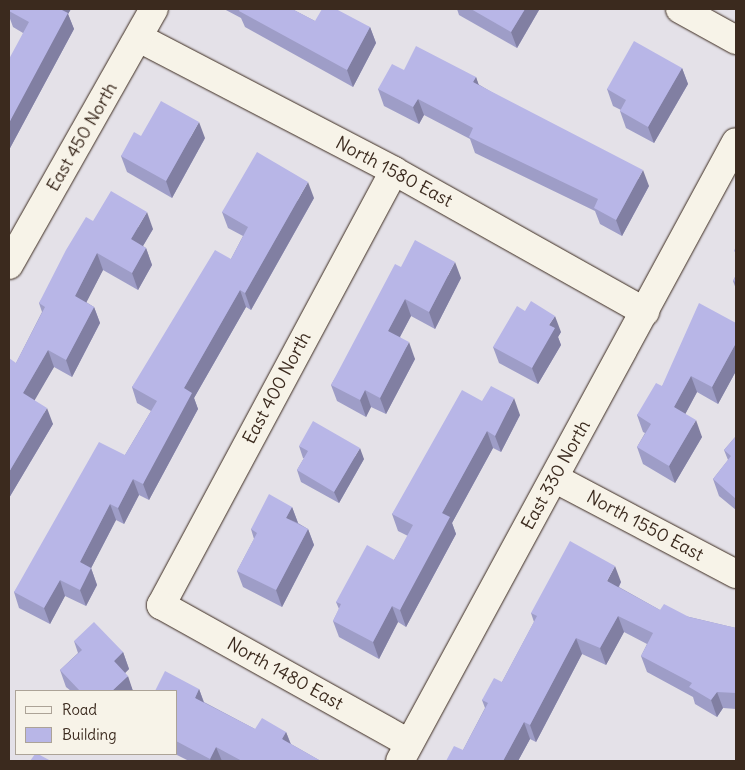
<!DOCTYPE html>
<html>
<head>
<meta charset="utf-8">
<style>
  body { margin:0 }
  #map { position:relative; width:745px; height:770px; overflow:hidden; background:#e4e1e8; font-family:Delius,sans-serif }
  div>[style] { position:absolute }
  .roads { filter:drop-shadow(0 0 1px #3b2a1e) drop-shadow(0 0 1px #3b2a1e) }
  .minor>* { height:28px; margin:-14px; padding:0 14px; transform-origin:14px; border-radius:14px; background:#f7f3e8 }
  .wall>* { inset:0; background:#9e9dc7 }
  .shaded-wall>* { inset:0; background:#817fa2 }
  .building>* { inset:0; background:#b8b6e7 }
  span { translate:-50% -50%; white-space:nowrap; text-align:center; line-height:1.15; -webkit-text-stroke:4.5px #f7f3e8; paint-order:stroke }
  .street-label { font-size:18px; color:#3b2a1e }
  .frame { position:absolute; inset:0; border:10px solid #3b2a1e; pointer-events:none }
  .legend { position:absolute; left:15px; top:690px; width:162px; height:65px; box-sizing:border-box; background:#f7f3e8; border:1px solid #aca397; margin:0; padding:6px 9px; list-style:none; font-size:15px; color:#3b2a1e }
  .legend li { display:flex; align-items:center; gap:10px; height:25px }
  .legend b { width:25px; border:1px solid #aca397 }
</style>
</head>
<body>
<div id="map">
  <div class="roads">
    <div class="minor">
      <div style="left:680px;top:9px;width:64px;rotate:29deg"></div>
      <div style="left:139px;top:38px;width:288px;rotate:27.5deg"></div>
      <div style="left:394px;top:171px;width:288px;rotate:29.3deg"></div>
      <div style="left:394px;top:171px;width:493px;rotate:118.2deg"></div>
      <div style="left:161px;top:605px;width:284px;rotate:29.1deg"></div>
      <div style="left:9px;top:265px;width:294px;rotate:-60.5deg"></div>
      <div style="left:554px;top:478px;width:206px;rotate:27.8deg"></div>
      <div style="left:400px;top:761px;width:704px;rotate:-61.51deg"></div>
    </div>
  </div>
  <div class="wall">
    <div style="clip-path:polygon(9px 9px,71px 9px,68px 14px,74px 29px,9px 150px,23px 33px,13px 27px,9px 16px)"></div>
    <div style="clip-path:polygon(224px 9px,292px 9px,315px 21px,370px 27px,376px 43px,353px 87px,245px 27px,241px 18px)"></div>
    <div style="clip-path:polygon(457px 9px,539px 9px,539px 10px,517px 48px,459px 15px)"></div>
    <div style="clip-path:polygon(682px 68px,688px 84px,654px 143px,626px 128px,620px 111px,621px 110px,613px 106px,607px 89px)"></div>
    <div style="clip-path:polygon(404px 70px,476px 77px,478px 84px,649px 186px,622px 236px,600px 224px,595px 211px,475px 153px,470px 139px,424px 115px,419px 124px,384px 106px,378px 89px)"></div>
    <div style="clip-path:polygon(141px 136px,205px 138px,172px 198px,127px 172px,121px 156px)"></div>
    <div style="clip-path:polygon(314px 198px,251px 310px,246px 307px,194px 398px,198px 409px,149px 500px,139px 495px,124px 524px,116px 520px,91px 568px,97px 585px,86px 606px,65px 596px,50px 624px,19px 608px,14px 592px,125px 455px,151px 411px,137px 403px,132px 387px,231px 259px,243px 236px,228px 228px,222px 212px)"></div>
    <div style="clip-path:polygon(93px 221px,153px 229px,143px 246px,146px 248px,152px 265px,138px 290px,103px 270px,86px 302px,94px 307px,100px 323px,72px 377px,54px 367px,34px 400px,53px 424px,9px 498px,16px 363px,42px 312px,39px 303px)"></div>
    <div style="clip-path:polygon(401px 267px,461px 278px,435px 329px,411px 316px,400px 337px,415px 359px,386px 414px,371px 407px,366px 417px,337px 401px,331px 385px)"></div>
    <div style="clip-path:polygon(736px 275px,736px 289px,733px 281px)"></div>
    <div style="clip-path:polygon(736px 323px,736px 371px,718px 404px,697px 392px,685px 414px,702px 437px,675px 483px,643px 464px,637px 447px,645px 433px,643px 432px,637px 415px,662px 386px)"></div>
    <div style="clip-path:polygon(561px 332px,558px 337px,561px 345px,538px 384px,499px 363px,493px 347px)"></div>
    <div style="clip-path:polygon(482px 401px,520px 415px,501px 452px,493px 448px,452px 523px,456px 534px,406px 627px,398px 622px,379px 659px,339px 637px,333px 621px,339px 609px,336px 602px,394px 560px,408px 536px,398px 531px,392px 514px)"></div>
    <div style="clip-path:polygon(736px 436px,736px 510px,719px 496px,713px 479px,728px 460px,724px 450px)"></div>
    <div style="clip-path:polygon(299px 446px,364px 459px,339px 503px,301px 482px,297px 470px,304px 458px,303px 458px)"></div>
    <div style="clip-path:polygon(292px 507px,298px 523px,308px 529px,314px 545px,282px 607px,243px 587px,237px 571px,254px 539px,251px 529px)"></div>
    <div style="clip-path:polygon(621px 582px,619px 587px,660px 610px,736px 628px,736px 709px,723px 708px,717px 717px,695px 704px,693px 697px,647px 672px,641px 656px,647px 644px,624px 632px,606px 665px,582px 654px,536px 742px,530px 739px,518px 761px,446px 761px,463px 750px,485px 708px,482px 700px,502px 682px,534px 622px,531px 613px)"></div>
    <div style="clip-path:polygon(74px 641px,123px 652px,129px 669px,125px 673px,133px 691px,71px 691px,66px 687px,60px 670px,78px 653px)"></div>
    <div style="clip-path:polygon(199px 689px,204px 702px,255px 729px,286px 732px,291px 744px,319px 760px,319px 761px,189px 761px,175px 754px,176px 754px,176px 691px)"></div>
  </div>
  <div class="shaded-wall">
    <div style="clip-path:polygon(58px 9px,71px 9px,68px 14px,74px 29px,9px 150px,9px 123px)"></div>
    <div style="clip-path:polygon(525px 9px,539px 9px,539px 10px,517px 48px,511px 32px)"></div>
    <div style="clip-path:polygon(370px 27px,376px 43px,353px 87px,347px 70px)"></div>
    <div style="clip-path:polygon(682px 68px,688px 84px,654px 143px,648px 127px)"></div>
    <div style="clip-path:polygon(476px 77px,482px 94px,473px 82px)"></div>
    <div style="clip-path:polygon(418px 99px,424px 115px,419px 124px,413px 107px)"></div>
    <div style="clip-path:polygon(199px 122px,205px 138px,172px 198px,166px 181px)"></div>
    <div style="clip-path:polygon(643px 170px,649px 186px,622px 236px,616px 220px)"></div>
    <div style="clip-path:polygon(308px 182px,314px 198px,251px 310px,245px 293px)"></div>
    <div style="clip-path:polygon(147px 212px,153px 229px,137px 256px,131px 239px)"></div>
    <div style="clip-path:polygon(146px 248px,152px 265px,138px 290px,132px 273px)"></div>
    <div style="clip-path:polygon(97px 253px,103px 270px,81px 313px,75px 296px)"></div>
    <div style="clip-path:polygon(455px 262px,461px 278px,435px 329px,429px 312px)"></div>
    <div style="clip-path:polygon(240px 290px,246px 307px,194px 398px,198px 409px,149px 500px,143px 484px,184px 388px)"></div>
    <div style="clip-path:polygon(405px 299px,411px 316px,394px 348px,388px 331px)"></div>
    <div style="clip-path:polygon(94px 307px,100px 323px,72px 377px,66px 360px)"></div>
    <div style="clip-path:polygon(555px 316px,561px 332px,558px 337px,561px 345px,538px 384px,532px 368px,549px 325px)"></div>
    <div style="clip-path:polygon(409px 342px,415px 359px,386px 414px,380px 398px)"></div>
    <div style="clip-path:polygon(736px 343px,736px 371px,718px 404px,712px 387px)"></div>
    <div style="clip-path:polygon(48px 350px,54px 367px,29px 410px,23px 393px)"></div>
    <div style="clip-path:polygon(691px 376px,697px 392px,680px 424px,674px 407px)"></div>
    <div style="clip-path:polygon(365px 390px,371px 407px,366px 417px,360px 400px)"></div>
    <div style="clip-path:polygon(514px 398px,520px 415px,501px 452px,495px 436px)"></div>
    <div style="clip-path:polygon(47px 408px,53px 424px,9px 498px,9px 472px)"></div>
    <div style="clip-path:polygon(696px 420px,702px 437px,675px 483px,669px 466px)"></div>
    <div style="clip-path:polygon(487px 431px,493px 448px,452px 523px,456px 534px,406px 627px,400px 610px,442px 513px)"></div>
    <div style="clip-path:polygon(360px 448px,364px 459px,339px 503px,334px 492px)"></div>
    <div style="clip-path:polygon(133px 479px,139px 495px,124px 524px,118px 508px)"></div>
    <div style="clip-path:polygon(110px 504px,116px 520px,86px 578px,80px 562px)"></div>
    <div style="clip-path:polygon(292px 507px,298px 523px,286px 518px)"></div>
    <div style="clip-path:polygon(308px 529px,314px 545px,282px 607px,276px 590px)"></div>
    <div style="clip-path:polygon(615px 566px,621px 582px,613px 597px,607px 581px)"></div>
    <div style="clip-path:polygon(91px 568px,97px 585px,86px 606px,80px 590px)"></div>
    <div style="clip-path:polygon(60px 580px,65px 596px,50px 624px,44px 608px)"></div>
    <div style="clip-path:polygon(392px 606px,398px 622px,379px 659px,373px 642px)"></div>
    <div style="clip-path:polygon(618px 616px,624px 632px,606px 665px,600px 648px)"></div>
    <div style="clip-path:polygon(576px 638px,582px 654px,536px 742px,530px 725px)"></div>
    <div style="clip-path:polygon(123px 652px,129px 669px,120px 678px,114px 661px)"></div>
    <div style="clip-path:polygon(128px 676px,133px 691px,112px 691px)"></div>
    <div style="clip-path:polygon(199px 689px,205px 706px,195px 698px)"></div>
    <div style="clip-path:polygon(717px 692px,723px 708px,717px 717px,711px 700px)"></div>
    <div style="clip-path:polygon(524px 722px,530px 739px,518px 761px,503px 761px)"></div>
    <div style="clip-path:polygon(286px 732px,292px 748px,282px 739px)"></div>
    <div style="clip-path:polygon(216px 747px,222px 761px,211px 761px,210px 759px)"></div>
  </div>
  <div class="building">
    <div style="clip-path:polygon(9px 9px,60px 9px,68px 13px,9px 123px,9px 59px,29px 22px,9px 11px)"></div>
    <div style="clip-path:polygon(240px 9px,292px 9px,315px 21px,322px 9px,336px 9px,370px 27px,347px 70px,239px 11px)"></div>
    <div style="clip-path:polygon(471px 9px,525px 9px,511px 32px)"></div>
    <div style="clip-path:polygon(634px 41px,682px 68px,648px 127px,620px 111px,626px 100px,607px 89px)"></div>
    <div style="clip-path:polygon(416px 46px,476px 77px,473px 82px,643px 170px,616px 220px,594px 208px,598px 199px,469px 137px,473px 128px,418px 99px,413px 107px,378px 89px,392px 64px,404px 70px)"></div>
    <div style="clip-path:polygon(161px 101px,199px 122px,166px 181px,121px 156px,134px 132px,141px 136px)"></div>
    <div style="clip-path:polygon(257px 152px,308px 182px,245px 293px,240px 290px,184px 388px,192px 393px,143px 484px,133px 479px,118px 508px,110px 504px,80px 562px,91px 568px,80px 590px,60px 580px,44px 608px,14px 592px,99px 442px,125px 455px,157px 401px,132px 387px,215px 250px,231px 259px,248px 227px,222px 212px)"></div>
    <div style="clip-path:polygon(111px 191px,147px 212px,131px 239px,146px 248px,132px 273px,97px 253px,75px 296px,94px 307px,66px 360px,48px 350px,23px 393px,47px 408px,9px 472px,9px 358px,16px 363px,45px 307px,39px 303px,66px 250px,86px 217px,93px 221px)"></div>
    <div style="clip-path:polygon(415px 240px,455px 262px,429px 312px,405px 299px,388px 331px,409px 342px,380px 398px,365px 390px,360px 400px,331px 385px,395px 264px,401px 267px)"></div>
    <div style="clip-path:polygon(736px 246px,736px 253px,734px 251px)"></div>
    <div style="clip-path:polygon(736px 275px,736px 282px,733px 281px)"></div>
    <div style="clip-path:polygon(531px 301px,555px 316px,549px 325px,555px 328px,532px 368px,493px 347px,517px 306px,525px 311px)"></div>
    <div style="clip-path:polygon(699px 303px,736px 323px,736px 343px,712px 387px,691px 376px,674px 407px,696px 420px,669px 466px,637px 447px,651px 424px,637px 415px,656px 383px,662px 386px)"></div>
    <div style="clip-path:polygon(491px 386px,514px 398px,495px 436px,487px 431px,442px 513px,450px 517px,400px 610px,392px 606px,373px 642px,333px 621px,341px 604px,336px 602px,367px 545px,394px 560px,413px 525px,392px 514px,462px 390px,482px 401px)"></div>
    <div style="clip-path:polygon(313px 421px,360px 448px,334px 492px,297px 470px,308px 451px,299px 446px)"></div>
    <div style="clip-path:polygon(736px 436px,736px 499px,713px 479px,731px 456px,724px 450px)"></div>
    <div style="clip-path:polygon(269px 494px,292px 507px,286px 518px,308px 529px,276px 590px,237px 571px,257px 533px,251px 529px)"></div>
    <div style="clip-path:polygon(570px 541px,615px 566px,607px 581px,660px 610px,664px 604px,689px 617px,736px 628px,736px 693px,717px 692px,711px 700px,689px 687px,692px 683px,641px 656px,653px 633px,618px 616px,600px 648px,576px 638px,530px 725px,524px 722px,503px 761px,446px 761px,454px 746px,463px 750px,488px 703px,482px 700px,494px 678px,502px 682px,537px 616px,531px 613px)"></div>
    <div style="clip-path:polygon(94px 622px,123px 652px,114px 661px,128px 676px,112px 691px,80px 691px,60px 670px,82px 650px,74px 641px)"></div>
    <div style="clip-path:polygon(165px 671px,199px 689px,195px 698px,255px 729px,262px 718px,286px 732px,282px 739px,319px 760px,318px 761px,242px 761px,216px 747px,210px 759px,176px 741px,176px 691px,155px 691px)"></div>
    <div style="clip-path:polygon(35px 754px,38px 754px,51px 761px,30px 761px)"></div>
  </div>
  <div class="street-label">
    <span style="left:82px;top:137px;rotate:-60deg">East 450 North</span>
    <span style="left:394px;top:172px;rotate:28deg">North 1580 East</span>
    <span style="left:277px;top:388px;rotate:-62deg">East 400 North</span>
    <span style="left:556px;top:475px;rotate:-61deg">East 330 North</span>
    <span style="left:645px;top:526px;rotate:28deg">North 1550 East</span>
    <span style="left:285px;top:674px;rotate:29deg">North 1480 East</span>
  </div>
  <div class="frame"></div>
  <ul class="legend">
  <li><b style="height:6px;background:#f7f3e8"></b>Road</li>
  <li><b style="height:14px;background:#b8b6e7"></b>Building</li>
  </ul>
</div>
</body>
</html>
